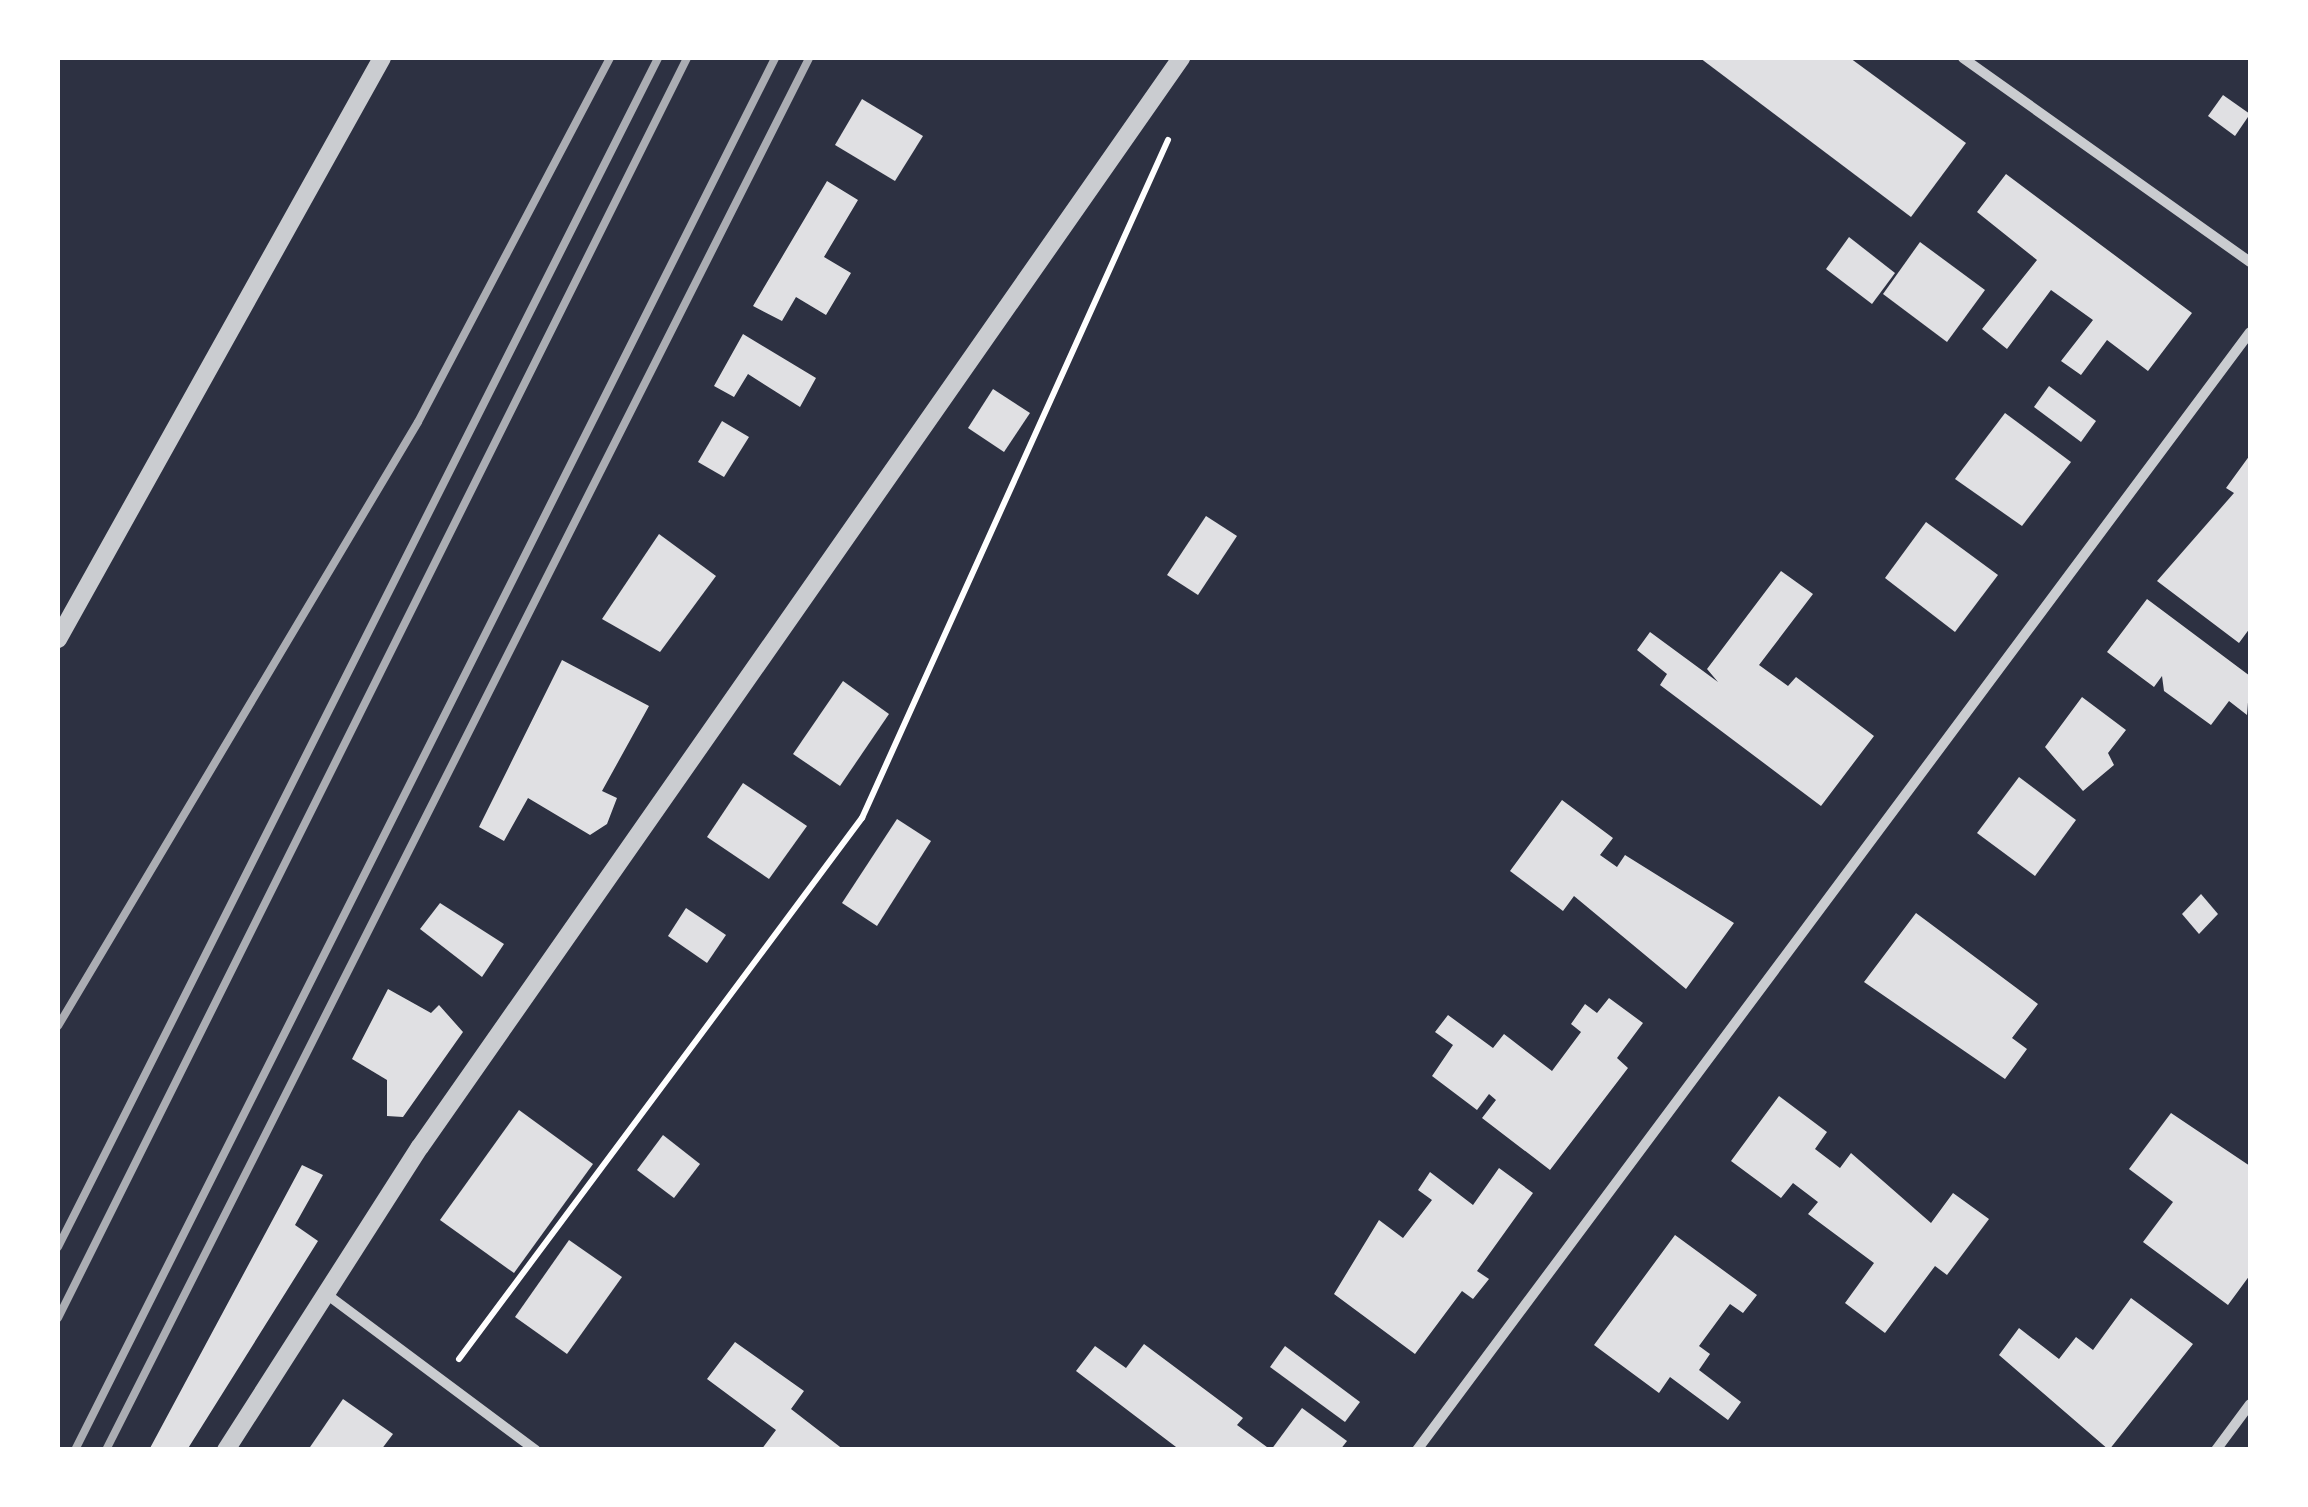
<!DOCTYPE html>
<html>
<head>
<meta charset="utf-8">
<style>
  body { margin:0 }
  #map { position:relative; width:2308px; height:1507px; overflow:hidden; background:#2d3142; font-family:"Open Sans",sans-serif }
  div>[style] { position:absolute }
  .building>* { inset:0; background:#e0e0e3 }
  .path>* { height:6px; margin:-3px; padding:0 3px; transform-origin:3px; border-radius:3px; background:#fff }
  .minor>* { height:10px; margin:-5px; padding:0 5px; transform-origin:5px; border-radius:5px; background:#caccd0 }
  .tertiary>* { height:18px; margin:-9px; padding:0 9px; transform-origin:9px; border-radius:9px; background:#caccd0 }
  .rail>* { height:8px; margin:-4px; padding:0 4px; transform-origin:4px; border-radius:4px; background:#abadb3 }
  span { translate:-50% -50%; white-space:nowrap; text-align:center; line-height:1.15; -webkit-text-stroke:8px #fff; paint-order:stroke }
  .frame { position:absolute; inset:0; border:60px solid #fff; pointer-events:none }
</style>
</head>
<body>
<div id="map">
  <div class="building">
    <div style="clip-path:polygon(1700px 58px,1850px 58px,1966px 143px,1911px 217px)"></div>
    <div style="clip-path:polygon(2223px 95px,2250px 114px,2235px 136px,2208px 116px)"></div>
    <div style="clip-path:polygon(862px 99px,923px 136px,895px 181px,835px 145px)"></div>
    <div style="clip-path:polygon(2006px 174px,2192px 313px,2148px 371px,2107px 340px,2081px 375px,2061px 361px,2093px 320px,2051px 290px,2007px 349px,1982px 329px,2037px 260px,1977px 212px)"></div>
    <div style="clip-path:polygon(827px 181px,858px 200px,824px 257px,851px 273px,826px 315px,796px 297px,782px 321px,753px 306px)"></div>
    <div style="clip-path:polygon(1849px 237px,1895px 273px,1872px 304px,1826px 269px)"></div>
    <div style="clip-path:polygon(1920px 242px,1985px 290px,1947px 342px,1883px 294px)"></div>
    <div style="clip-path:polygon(743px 334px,816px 378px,800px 407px,748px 374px,734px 397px,714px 386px)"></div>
    <div style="clip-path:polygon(2049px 386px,2096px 421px,2081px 442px,2034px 407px)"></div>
    <div style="clip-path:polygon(993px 389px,1030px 413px,1004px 452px,968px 428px)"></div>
    <div style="clip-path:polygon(2005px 413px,2071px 462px,2022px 526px,1955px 479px)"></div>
    <div style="clip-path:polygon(722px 421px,749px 437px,724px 477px,698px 462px)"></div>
    <div style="clip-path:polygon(2250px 455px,2250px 628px,2239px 643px,2157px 581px,2234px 493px,2226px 488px)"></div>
    <div style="clip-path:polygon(1206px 516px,1237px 536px,1198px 595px,1167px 575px)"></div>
    <div style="clip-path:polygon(1926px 522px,1998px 575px,1955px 632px,1885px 578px)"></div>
    <div style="clip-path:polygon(659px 534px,716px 576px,660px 652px,602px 619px)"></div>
    <div style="clip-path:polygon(1781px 571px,1813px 594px,1759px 665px,1788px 686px,1796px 677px,1874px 736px,1821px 806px,1660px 685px,1667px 674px,1637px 650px,1650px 632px,1718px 682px,1707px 669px)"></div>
    <div style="clip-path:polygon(2147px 599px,2250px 676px,2247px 715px,2229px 701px,2211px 725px,2164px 691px,2162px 676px,2154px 687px,2107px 652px)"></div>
    <div style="clip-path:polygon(562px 660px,649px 706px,602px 791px,617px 798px,607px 824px,590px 835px,528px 798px,504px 841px,479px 827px)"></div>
    <div style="clip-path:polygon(843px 681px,889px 714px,840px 786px,793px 754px)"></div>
    <div style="clip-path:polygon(2082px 697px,2126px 730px,2108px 753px,2114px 765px,2083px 791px,2045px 747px)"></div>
    <div style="clip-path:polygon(2019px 777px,2076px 820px,2035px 876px,1977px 833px)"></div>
    <div style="clip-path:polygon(743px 783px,807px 826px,769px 879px,707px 837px)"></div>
    <div style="clip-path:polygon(1562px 800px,1613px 838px,1600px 855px,1617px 867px,1625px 855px,1734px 923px,1686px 989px,1574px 896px,1563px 911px,1510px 871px)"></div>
    <div style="clip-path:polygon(897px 819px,931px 841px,877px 926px,842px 903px)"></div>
    <div style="clip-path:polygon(2201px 894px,2218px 914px,2199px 934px,2182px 914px)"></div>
    <div style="clip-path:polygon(440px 903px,504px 944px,482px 977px,420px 929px)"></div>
    <div style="clip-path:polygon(686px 908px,726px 935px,707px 963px,668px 936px)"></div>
    <div style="clip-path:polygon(1916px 913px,2038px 1004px,2012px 1038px,2027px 1049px,2005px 1079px,1864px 982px)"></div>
    <div style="clip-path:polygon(388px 989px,431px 1013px,439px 1005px,463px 1032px,403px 1117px,387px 1116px,387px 1080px,352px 1059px)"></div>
    <div style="clip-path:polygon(1609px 998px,1643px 1023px,1617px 1058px,1628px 1068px,1550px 1170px,1482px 1118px,1496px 1100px,1489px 1094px,1477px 1110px,1432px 1076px,1453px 1045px,1435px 1032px,1448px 1015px,1493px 1048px,1504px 1034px,1552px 1071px,1581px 1032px,1571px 1024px,1585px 1004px,1597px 1013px)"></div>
    <div style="clip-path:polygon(1779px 1096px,1827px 1132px,1815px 1149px,1840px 1168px,1851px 1153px,1931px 1223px,1953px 1193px,1989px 1219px,1947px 1275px,1935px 1266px,1885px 1333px,1845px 1303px,1874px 1263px,1808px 1214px,1818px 1202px,1793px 1183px,1781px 1198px,1731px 1161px)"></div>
    <div style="clip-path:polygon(519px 1110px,593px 1164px,514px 1273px,440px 1220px)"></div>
    <div style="clip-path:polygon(2171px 1113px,2250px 1166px,2250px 1275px,2228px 1305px,2143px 1242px,2173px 1202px,2129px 1169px)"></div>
    <div style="clip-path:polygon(663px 1135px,700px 1164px,674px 1198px,637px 1170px)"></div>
    <div style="clip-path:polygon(302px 1165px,323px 1175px,295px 1225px,318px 1241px,187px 1450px,149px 1450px)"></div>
    <div style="clip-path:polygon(1499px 1168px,1533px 1193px,1477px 1271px,1489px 1279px,1473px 1299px,1462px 1291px,1415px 1354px,1334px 1294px,1379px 1220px,1403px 1238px,1432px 1200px,1418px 1190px,1430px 1172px,1473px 1205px)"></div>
    <div style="clip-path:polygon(1675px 1235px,1757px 1295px,1743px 1313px,1730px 1304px,1699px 1346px,1710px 1354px,1699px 1370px,1741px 1402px,1728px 1420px,1670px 1377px,1659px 1393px,1594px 1345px)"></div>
    <div style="clip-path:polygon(569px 1240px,622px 1277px,567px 1354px,515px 1317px)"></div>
    <div style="clip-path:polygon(2131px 1298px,2193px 1344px,2109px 1450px,1999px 1355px,2019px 1328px,2059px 1359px,2076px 1337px,2093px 1350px)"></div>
    <div style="clip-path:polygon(735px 1342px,804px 1391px,791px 1409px,844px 1450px,761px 1450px,776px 1430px,707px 1379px)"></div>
    <div style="clip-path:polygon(1144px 1344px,1243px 1418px,1237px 1425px,1271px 1450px,1180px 1450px,1076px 1371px,1095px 1346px,1126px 1368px)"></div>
    <div style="clip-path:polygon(1285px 1346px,1360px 1402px,1345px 1422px,1270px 1367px)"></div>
    <div style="clip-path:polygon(343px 1399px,393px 1434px,381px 1450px,308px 1450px)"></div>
    <div style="clip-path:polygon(1302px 1408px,1347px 1441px,1340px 1450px,1271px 1450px)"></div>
  </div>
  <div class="path">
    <div style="left:459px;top:1359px;width:675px;rotate:-53.32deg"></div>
    <div style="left:862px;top:818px;width:744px;rotate:-65.71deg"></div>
  </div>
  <div class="minor">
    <div style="left:1963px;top:58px;width:352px;rotate:35.4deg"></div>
    <div style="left:325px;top:1293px;width:263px;rotate:36.7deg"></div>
    <div style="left:1417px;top:1450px;width:1394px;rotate:-53.31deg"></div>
    <div style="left:2216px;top:1450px;width:57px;rotate:-53.5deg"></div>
  </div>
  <div class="tertiary">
    <div style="left:58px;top:639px;width:665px;rotate:-60.85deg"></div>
    <div style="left:226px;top:1450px;width:360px;rotate:-57.4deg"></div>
    <div style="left:420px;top:1147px;width:1329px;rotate:-55.05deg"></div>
  </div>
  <div class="rail">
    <div style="left:58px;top:1026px;width:703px;rotate:-59.2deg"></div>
    <div style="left:418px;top:422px;width:412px;rotate:-62.2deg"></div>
    <div style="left:58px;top:1247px;width:1332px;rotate:-63.22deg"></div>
    <div style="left:58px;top:1318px;width:1408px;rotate:-63.47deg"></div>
    <div style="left:75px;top:1450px;width:1558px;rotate:-63.3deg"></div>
    <div style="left:106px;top:1450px;width:1559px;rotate:-63.2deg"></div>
  </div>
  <div class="frame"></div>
</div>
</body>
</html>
